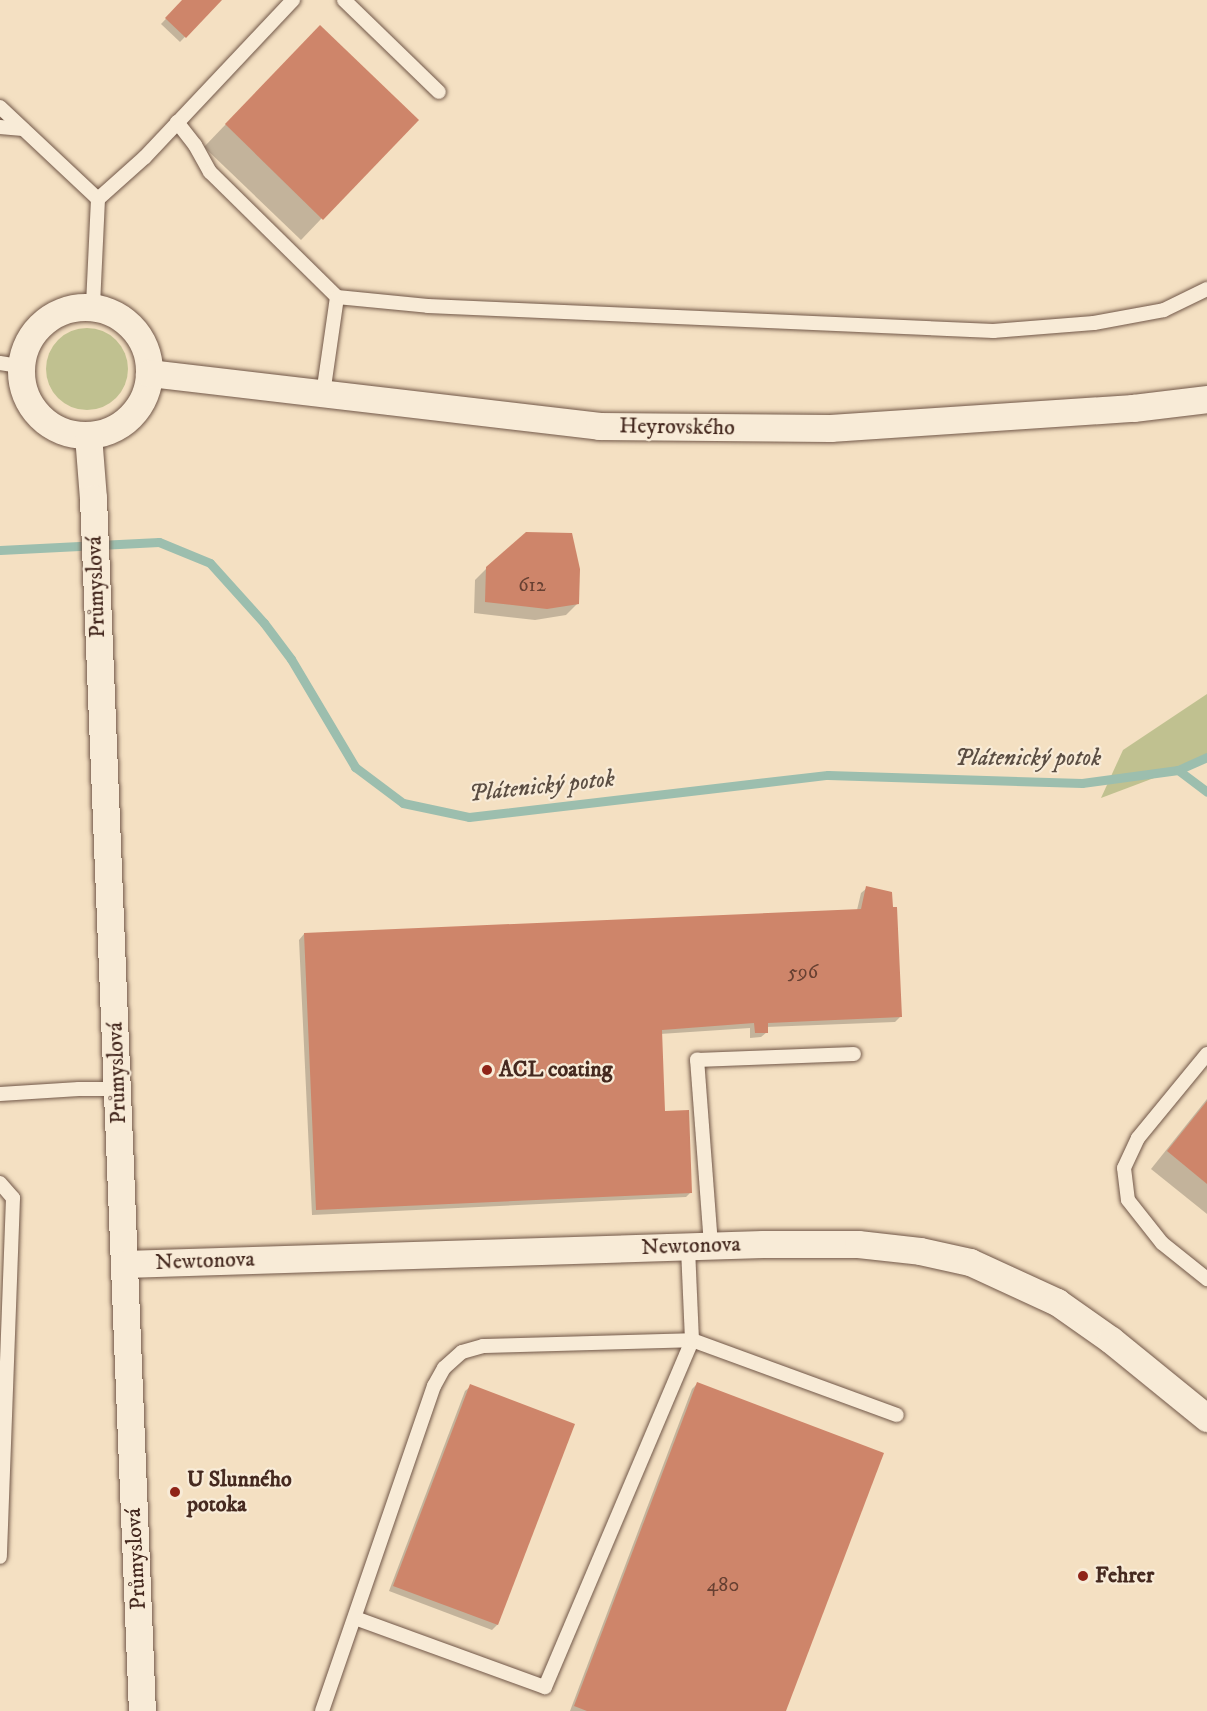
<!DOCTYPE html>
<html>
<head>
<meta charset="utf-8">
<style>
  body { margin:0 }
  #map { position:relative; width:1207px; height:1711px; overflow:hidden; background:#f4e0c2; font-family:"IM FELL DW Pica",serif }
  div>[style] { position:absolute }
  .green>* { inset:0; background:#c0c190 }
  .round { border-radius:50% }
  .shadow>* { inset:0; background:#0003 }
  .stream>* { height:9px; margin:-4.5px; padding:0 4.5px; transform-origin:4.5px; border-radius:4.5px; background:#9cbeae }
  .building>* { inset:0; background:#ce856a }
  .roads { filter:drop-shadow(0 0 2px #715748) drop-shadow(0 0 2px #715748) }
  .service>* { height:14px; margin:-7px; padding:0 7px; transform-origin:7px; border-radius:7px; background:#f8ebd7 }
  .minor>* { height:27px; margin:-13.5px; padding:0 13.5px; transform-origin:13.5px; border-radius:13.5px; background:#f8ebd7 }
  .minor>.ring { margin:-13.5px; padding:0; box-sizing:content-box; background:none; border:27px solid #f8ebd7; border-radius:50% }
  .dots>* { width:16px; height:16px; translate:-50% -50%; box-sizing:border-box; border:3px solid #f8ebd7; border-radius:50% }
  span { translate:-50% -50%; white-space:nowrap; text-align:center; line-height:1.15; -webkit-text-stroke:4.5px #f8ebd7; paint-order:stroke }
  .number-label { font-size:20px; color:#674032 }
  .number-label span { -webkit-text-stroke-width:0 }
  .street-label { font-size:22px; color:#45291f }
  .poi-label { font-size:22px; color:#45291f; font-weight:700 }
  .left { translate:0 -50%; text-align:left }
  .water-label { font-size:24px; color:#5b4e43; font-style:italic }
</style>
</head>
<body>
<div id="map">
  <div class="green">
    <div class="round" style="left:46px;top:328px;width:82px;height:82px"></div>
    <div style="clip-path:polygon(1207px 694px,1207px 758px,1101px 798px,1123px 750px)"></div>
  </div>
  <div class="shadow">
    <div style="clip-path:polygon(184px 0,220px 0,180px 42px,161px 24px)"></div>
    <div style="clip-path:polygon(298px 49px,322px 218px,301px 240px,204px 147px)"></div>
    <div style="clip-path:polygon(487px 568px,577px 604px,566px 615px,535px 620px,474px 613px,475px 580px)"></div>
    <div style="clip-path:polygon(867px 888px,900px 1017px,895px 1022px,766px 1027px,767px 1032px,761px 1037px,750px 1038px,750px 1028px,660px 1034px,663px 1112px,691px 1192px,686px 1197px,312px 1215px,299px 940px,304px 934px,857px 910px,861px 893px)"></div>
    <div style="clip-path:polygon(1207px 1099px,1207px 1214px,1151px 1169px)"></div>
    <div style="clip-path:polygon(698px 1383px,784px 1711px,570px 1711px,692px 1389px)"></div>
    <div style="clip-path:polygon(471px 1386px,573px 1425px,497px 1625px,492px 1630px,389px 1591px,465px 1391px)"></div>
  </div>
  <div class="stream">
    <div style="left:0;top:550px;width:159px;rotate:-2.9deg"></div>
    <div style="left:159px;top:542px;width:55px;rotate:22.4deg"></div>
    <div style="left:210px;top:563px;width:81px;rotate:48deg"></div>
    <div style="left:264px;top:623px;width:45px;rotate:53.1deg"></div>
    <div style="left:291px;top:659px;width:126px;rotate:59.3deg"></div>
    <div style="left:355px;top:767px;width:60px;rotate:36.9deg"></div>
    <div style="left:403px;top:803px;width:67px;rotate:12deg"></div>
    <div style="left:469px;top:817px;width:361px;rotate:-6.7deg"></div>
    <div style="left:828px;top:775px;width:254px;rotate:1.8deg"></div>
    <div style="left:1082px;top:783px;width:97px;rotate:-7.7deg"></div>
    <div style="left:1178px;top:770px;width:32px;rotate:-24deg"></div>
    <div style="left:1178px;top:770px;width:36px;rotate:37deg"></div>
  </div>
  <div class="building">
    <div style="clip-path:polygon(182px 0,222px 0,186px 38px,165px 18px)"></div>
    <div style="clip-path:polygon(320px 25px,419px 120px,323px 220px,225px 124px)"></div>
    <div style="clip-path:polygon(526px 532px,572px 533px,580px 569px,579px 604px,547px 609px,485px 602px,486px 567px)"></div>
    <div style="clip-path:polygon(866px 886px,892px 892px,893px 907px,897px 907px,902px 1017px,768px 1023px,768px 1033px,755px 1033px,754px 1023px,662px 1030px,665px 1111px,689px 1110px,692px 1193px,316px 1210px,304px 933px,861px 909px)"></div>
    <div style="clip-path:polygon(1207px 1101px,1207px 1184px,1167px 1151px)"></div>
    <div style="clip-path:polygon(697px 1382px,884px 1453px,786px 1711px,587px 1711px,574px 1706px)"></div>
    <div style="clip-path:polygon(470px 1384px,575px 1424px,498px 1625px,393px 1586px)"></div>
  </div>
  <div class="roads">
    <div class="service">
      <div style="left:344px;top:0;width:132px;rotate:44.1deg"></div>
      <div style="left:0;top:107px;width:134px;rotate:43.2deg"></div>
      <div style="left:98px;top:199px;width:108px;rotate:92.7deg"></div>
      <div style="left:177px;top:122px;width:29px;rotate:52deg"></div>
      <div style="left:195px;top:145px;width:31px;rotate:61deg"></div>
      <div style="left:210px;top:172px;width:178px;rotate:44.5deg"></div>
      <div style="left:337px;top:297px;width:98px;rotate:98.2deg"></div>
      <div style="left:0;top:127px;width:23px;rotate:5deg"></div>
      <div style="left:98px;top:199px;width:63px;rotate:-41.8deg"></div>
      <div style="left:145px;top:157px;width:216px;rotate:-46.7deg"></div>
      <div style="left:337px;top:297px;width:91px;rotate:5.6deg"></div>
      <div style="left:428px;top:306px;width:566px;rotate:2.53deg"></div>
      <div style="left:993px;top:331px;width:101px;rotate:-4.5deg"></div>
      <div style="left:1094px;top:323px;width:71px;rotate:-10.5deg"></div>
      <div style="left:1164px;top:310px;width:48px;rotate:-26deg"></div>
      <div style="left:0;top:363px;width:20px;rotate:9deg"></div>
      <div style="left:1207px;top:1054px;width:109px;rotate:129.4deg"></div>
      <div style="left:1138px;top:1138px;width:33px;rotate:115deg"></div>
      <div style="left:1124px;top:1168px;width:32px;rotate:83deg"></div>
      <div style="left:1128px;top:1200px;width:55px;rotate:51.7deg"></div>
      <div style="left:1162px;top:1243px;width:58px;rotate:38.7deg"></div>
      <div style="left:0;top:1094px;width:79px;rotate:-3.6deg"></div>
      <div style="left:79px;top:1089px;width:39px"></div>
      <div style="left:0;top:1183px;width:20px;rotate:49deg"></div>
      <div style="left:13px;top:1198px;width:359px;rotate:92.1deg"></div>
      <div style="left:711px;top:1245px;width:186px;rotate:-94.3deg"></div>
      <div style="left:697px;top:1060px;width:157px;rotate:-2.2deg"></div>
      <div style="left:355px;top:1618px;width:202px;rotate:20deg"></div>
      <div style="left:545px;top:1687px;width:377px;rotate:-67deg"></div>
      <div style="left:692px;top:1340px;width:93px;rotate:-92.5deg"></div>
      <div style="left:322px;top:1711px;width:344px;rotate:-71deg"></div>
      <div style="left:434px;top:1386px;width:21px;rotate:-61deg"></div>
      <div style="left:444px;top:1368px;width:24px;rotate:-42deg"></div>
      <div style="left:462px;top:1352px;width:22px;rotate:-16deg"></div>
      <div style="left:483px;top:1346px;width:209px;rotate:-1.6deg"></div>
      <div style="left:692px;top:1340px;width:218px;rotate:20.1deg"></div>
    </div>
    <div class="minor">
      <div class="ring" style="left:21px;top:307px;width:101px;height:101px"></div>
      <div style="left:149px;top:373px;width:453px;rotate:6.7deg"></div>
      <div style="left:599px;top:426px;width:231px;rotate:0.5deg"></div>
      <div style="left:830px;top:428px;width:304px;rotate:-3.8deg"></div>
      <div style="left:1133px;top:408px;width:75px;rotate:-6.9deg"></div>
      <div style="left:88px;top:435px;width:63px;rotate:85.5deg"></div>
      <div style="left:93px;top:498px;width:1214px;rotate:87.69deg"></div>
      <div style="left:124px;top:1264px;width:639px;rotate:-1.79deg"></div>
      <div style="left:763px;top:1244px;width:95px"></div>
      <div style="left:858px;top:1244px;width:62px;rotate:6.4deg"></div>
      <div style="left:920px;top:1251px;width:51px;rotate:12.4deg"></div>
      <div style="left:970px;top:1262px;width:96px;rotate:24.7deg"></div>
      <div style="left:1057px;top:1302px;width:66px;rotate:35.1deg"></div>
      <div style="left:1111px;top:1340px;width:124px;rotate:39.1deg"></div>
    </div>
  </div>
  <div class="dots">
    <div style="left:487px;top:1070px;background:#8f2418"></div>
    <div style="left:175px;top:1492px;background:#8f2418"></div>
    <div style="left:1083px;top:1576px;background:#8f2418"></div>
  </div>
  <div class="number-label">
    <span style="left:532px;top:585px">612</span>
    <span style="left:803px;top:972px">596</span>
    <span style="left:723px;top:1585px">480</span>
  </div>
  <div class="street-label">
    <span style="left:677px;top:427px;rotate:1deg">Heyrovského</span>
    <span style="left:96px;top:587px;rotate:-92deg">Průmyslová</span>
    <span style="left:117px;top:1073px;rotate:-92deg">Průmyslová</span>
    <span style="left:691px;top:1246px;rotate:-2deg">Newtonova</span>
    <span style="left:205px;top:1261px;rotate:-2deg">Newtonova</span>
    <span style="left:136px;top:1559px;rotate:-93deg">Průmyslová</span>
  </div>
  <div class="poi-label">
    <span class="left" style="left:499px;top:1070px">ACL coating</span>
    <span class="left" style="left:187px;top:1492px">U Slunného<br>potoka</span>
    <span class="left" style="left:1095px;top:1576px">Fehrer</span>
  </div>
  <div class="water-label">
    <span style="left:1028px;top:759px">Plátenický potok</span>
    <span style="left:542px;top:787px;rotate:-6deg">Plátenický potok</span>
  </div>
</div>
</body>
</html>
